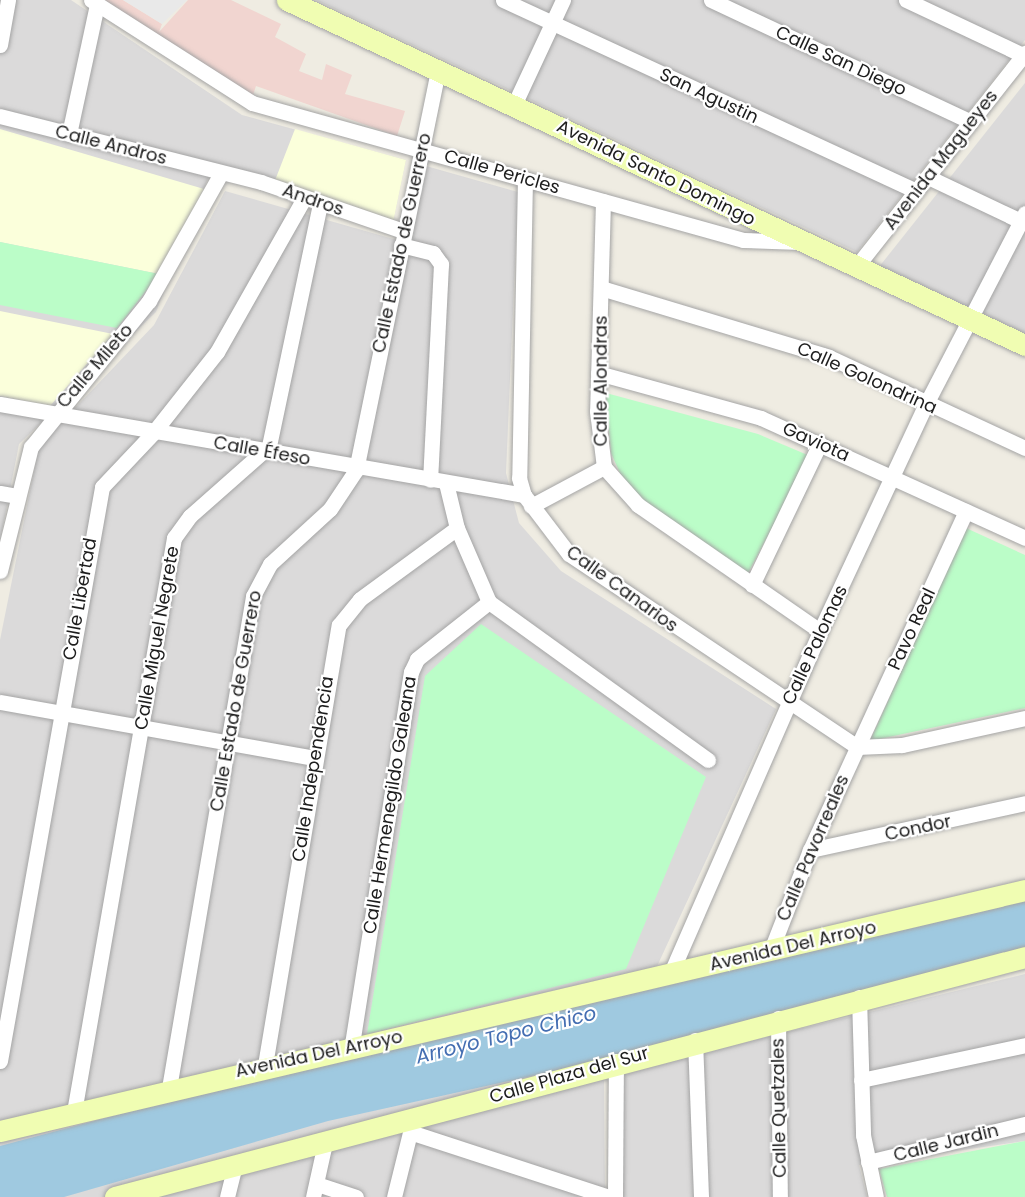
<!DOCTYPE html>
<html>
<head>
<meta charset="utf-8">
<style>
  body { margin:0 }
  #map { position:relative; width:1025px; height:1197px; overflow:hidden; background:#efece2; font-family:Poppins,sans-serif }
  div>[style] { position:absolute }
  .residential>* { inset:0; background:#dbdada }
  .commercial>* { inset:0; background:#f1d5d0 }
  .education>* { inset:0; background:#fbffdb }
  .park>* { inset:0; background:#bbfdc8 }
  .parking>* { inset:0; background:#e9e9e9 }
  .water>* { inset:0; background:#9fc9e0 }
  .roads { filter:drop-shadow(0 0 2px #a4a4a4) drop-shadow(0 0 2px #a4a4a4) }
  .street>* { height:15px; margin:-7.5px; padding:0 7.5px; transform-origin:7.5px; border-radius:7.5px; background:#fff }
  .secondary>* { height:21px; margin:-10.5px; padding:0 10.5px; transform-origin:10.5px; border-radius:10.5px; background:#f0fdb2 }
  span { translate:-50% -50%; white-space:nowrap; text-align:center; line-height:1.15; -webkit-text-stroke:4.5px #fff; paint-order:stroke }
  .street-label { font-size:18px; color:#1d1d1d }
  .water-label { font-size:20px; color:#446eb2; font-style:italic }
</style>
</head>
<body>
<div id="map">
  <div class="residential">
    <div style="clip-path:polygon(0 0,71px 0,242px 115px,406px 160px,393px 223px,214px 163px,156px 312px,19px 444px,0 541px)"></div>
    <div style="clip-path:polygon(316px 0,1025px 0,1025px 40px,857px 252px)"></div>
    <div style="clip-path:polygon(1025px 83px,1025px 341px,875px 272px)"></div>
    <div style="clip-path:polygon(426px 166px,518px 192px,506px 473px,519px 523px,561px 571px,776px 709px,604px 1081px,605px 1197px,0 1197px,0 640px,39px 446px,154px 325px,225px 191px,411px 244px)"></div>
    <div style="clip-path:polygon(1025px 974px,1025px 1141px,859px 1165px,867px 1197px,622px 1197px,620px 1073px)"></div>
  </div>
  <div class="commercial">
    <div style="clip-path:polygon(103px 0,123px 0,162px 24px,159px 32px,188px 0,231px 0,281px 24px,275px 37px,306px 54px,299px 71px,322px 80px,326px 64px,352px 75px,345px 94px,405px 111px,397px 136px,256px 86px,252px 98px)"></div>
  </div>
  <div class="education">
    <div style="clip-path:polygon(0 129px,204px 189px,159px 274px,0 242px)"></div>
    <div style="clip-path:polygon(295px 129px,406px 160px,393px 223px,274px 183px)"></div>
    <div style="clip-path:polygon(0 311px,113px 334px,50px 406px,0 396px)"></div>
  </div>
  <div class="park">
    <div style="clip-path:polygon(0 242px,159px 274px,117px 328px,0 305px)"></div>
    <div style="clip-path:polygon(606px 393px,758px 434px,810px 456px,747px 575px,628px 491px,611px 453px)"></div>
    <div style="clip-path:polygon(966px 528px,1025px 555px,1025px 708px,870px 741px)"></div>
    <div style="clip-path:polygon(481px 624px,706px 777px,626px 969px,367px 1034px,425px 676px)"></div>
    <div style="clip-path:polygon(1025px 1141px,1025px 1197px,887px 1197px,879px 1169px)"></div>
  </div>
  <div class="parking">
    <div style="clip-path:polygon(123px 0,187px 0,162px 24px)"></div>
  </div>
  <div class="water">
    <div style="clip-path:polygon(1025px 899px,1025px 957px,695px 1040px,328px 1121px,64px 1197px,0 1197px,0 1146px,313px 1063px,531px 1017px)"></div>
  </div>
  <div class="roads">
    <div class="street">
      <div style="left:91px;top:0;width:191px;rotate:32.6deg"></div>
      <div style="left:252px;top:103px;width:510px;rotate:15.59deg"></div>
      <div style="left:743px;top:240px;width:57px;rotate:2deg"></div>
      <div style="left:503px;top:0;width:455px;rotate:24.8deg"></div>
      <div style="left:711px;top:0;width:287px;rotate:25.1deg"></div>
      <div style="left:906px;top:0;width:129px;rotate:25.2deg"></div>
      <div style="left:0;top:45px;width:46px;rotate:-79.9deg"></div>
      <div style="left:514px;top:105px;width:116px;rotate:-65deg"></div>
      <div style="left:0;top:116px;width:269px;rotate:14.2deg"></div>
      <div style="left:261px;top:182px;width:150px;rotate:19deg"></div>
      <div style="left:69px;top:134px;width:133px;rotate:-77.8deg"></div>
      <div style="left:928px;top:177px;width:107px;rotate:25.4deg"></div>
      <div style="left:525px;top:179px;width:299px;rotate:91.1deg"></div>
      <div style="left:519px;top:478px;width:18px;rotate:74deg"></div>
      <div style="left:524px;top:495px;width:74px;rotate:52.7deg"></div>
      <div style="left:569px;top:554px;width:347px;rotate:33.8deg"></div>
      <div style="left:857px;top:747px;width:45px;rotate:-2.5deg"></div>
      <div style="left:902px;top:745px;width:126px;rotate:-12.4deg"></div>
      <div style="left:603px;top:201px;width:210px;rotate:91.6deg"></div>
      <div style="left:597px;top:411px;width:56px;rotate:82.9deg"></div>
      <div style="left:604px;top:467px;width:51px;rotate:48.2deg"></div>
      <div style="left:638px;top:505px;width:221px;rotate:34.7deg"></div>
      <div style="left:401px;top:245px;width:33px;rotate:14deg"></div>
      <div style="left:433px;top:253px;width:14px;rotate:54deg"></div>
      <div style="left:441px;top:264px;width:216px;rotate:92.9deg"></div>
      <div style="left:856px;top:267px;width:273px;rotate:-51.7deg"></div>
      <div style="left:601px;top:288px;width:238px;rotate:16.8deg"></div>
      <div style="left:829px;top:357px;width:216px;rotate:24.9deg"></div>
      <div style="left:598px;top:373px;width:169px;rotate:15.4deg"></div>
      <div style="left:761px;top:418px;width:290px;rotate:24.4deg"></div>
      <div style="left:0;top:404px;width:532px;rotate:9.85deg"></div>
      <div style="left:446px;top:483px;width:46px;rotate:76.3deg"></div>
      <div style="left:457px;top:528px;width:81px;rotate:66.6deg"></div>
      <div style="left:489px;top:602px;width:270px;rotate:35.8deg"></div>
      <div style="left:0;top:493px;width:17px;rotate:10deg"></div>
      <div style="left:531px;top:506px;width:83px;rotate:-28.1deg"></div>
      <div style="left:0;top:571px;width:128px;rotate:-76deg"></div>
      <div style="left:31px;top:447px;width:188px;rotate:-51.1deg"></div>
      <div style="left:149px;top:301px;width:147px;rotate:-60.6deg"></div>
      <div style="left:752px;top:585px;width:157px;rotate:-64.4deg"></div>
      <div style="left:0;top:702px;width:319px;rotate:10.1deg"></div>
      <div style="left:810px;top:850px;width:220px;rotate:-12.3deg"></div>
      <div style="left:771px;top:950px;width:107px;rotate:-68.7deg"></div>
      <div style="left:810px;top:850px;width:373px;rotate:-65.3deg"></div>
      <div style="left:670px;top:975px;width:375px;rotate:-66.4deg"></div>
      <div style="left:820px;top:631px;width:251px;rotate:-65deg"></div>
      <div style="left:926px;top:404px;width:215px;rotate:-62.6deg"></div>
      <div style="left:859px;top:997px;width:138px;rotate:88.3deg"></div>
      <div style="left:863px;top:1135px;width:63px;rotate:78.2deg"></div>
      <div style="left:778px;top:1018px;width:179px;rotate:89.4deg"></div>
      <div style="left:695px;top:1040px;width:157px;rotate:87.8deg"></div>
      <div style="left:352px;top:1044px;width:377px;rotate:-81deg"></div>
      <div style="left:411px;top:672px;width:14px;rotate:-65deg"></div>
      <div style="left:417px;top:659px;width:92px;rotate:-38.4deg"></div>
      <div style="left:0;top:1061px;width:583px;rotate:-79.92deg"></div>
      <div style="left:102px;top:487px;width:74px;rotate:-46.6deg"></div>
      <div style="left:153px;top:433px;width:103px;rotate:-51.7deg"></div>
      <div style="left:217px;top:352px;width:177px;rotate:-60.5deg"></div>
      <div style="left:265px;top:1065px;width:446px;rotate:-80.5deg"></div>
      <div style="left:339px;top:625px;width:33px;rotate:-51deg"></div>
      <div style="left:360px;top:599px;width:120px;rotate:-36.2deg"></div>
      <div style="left:861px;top:1080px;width:168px;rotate:-12deg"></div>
      <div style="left:169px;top:1088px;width:499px;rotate:-80.3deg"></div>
      <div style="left:253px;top:596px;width:36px;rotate:-62deg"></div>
      <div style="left:270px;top:564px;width:81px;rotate:-42.5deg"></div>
      <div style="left:330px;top:509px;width:47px;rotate:-56.3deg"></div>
      <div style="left:356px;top:470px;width:409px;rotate:-78.4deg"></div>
      <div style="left:74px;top:1112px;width:583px;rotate:-80.12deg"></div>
      <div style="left:174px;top:538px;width:27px;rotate:-54deg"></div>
      <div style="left:190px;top:516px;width:106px;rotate:-41.5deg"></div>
      <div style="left:269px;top:446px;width:247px;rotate:-78.1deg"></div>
      <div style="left:410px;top:1132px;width:209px;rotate:18.1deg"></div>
      <div style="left:868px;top:1162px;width:162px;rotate:-13.6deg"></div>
      <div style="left:317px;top:1184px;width:41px;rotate:18.4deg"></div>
      <div style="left:227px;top:1197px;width:33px;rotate:-76deg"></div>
      <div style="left:313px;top:1197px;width:55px;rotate:-77.5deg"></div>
      <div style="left:394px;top:1197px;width:75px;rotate:-76.1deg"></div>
      <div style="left:615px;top:1197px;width:136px;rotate:-89.6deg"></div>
    </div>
    <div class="secondary">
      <div style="left:287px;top:0;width:815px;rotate:25.06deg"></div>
      <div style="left:0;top:1131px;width:1053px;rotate:-13.23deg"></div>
      <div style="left:115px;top:1197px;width:941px;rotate:-14.77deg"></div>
    </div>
  </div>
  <div class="street-label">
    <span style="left:841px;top:61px;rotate:25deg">Calle San Diego</span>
    <span style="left:709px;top:96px;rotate:25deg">San Agustin</span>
    <span style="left:111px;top:145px;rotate:14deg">Calle Andros</span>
    <span style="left:941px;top:160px;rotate:-52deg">Avenida Magueyes</span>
    <span style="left:502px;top:172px;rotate:16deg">Calle Pericles</span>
    <span style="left:656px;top:173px;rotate:26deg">Avenida Santo Domingo</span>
    <span style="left:313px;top:200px;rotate:19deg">Andros</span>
    <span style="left:402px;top:243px;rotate:-78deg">Calle Estado de Guerrero</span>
    <span style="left:95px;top:366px;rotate:-49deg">Calle Mileto</span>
    <span style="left:867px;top:378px;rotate:24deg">Calle Golondrina</span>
    <span style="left:601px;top:381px;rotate:-90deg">Calle Alondras</span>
    <span style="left:816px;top:442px;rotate:24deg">Gaviota</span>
    <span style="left:262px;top:451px;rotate:10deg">Calle Éfeso</span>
    <span style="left:622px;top:589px;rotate:36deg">Calle Canarios</span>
    <span style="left:80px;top:599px;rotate:-80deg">Calle Libertad</span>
    <span style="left:912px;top:629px;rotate:-65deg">Pavo Real</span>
    <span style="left:157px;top:638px;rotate:-80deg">Calle Miguel Negrete</span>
    <span style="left:815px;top:645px;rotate:-65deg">Calle Palomas</span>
    <span style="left:236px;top:701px;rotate:-80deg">Calle Estado de Guerrero</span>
    <span style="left:313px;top:769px;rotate:-81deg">Calle Independencia</span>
    <span style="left:390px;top:805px;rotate:-81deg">Calle Hermenegildo Galeana</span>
    <span style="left:918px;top:828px;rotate:-12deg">Condor</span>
    <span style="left:813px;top:848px;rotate:-67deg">Calle Pavorreales</span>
    <span style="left:793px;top:946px;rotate:-13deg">Avenida Del Arroyo</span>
    <span style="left:319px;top:1054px;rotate:-12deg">Avenida Del Arroyo</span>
    <span style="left:569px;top:1075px;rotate:-16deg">Calle Plaza del Sur</span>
    <span style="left:779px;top:1108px;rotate:-91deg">Calle Quetzales</span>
    <span style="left:946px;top:1143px;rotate:-14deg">Calle Jardin</span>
  </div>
  <div class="water-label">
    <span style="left:506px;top:1035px;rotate:-14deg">Arroyo Topo Chico</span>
  </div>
</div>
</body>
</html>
